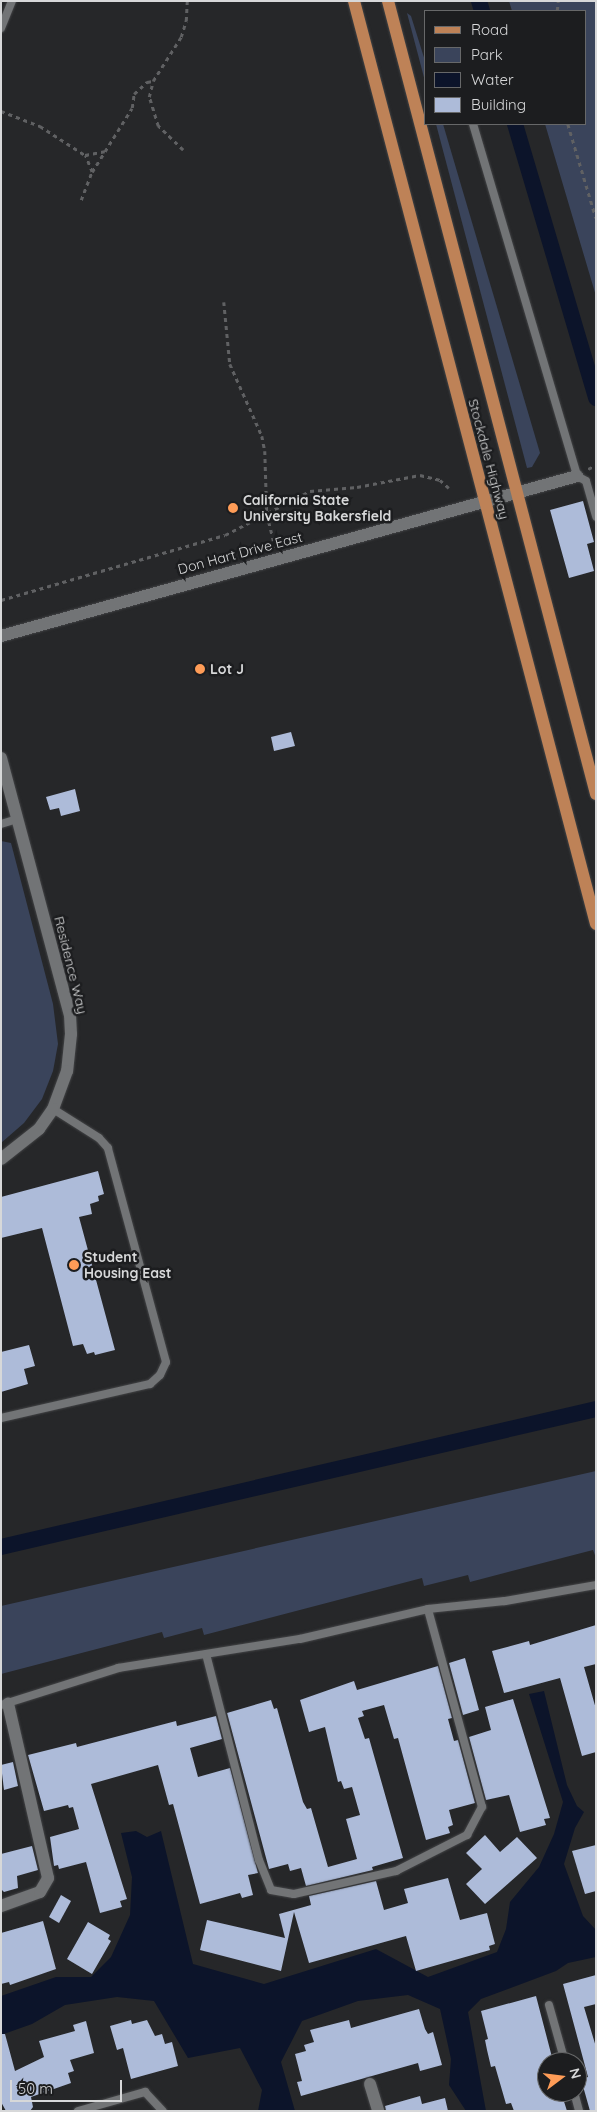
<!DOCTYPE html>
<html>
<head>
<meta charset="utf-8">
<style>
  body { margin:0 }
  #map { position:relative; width:597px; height:2112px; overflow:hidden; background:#262729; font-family:Quicksand,sans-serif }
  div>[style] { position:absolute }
  .green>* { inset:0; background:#3a445b }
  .water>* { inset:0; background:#0c142a }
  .canal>* { height:16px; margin:-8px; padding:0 8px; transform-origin:8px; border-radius:8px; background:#0c142a }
  .building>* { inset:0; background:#adbbd9 }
  .path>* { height:2.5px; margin-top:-1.25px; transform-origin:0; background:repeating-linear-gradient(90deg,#606163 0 4px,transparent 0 8px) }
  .roads { filter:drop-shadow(0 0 1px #434446) drop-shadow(0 0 1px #434446) }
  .service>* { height:8px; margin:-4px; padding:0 4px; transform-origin:4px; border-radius:4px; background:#727476 }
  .minor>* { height:12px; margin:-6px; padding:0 6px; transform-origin:6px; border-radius:6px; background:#727476 }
  .primary>* { height:12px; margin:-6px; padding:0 6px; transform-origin:6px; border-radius:6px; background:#be8257 }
  .dots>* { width:14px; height:14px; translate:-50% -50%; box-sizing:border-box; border:2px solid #1c1d1f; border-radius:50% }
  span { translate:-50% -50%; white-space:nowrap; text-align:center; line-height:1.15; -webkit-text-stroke:5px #1c1d1f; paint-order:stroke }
  .street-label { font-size:14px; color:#d7d8d9 }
  .poi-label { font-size:14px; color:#d7d8d9; font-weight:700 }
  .left { translate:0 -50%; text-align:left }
  .frame { position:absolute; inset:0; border:2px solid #d7d8d9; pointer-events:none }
  .legend { position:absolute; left:424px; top:10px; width:162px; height:115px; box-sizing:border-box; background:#1c1d1f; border:1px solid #676869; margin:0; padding:6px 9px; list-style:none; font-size:15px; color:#d7d8d9 }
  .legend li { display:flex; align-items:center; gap:10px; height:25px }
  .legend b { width:25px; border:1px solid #676869 }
  .north { position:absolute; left:537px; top:2052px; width:50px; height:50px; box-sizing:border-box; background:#1c1d1f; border:1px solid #676869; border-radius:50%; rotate:75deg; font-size:14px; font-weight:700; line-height:20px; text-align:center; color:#d7d8d9 }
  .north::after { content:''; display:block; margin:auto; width:18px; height:22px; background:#fe9c57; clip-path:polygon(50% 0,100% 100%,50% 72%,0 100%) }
  .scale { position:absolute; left:10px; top:2080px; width:112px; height:22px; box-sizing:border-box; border:2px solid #d7d8d9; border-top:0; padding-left:6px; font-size:15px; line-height:18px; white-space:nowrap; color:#d7d8d9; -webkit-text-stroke:4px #1c1d1f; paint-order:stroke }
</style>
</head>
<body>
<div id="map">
  <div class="green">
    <div style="clip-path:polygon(509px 1px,596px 1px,596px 296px,545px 124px,586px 124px,586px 11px,512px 11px)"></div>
    <div style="clip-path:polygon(407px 13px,411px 16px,426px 64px,426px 85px)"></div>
    <div style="clip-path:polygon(436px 124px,443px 124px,540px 453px,532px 467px,527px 468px)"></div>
    <div style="clip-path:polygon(1px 841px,11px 843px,53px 1004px,58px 1044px,53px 1071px,42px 1099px,24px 1123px,1px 1143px)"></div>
    <div style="clip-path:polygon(596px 1471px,596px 1558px,593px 1550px,470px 1582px,468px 1575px,424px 1586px,422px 1578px,204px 1635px,202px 1628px,164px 1638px,162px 1632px,1px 1674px,1px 1606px)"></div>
  </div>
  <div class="water">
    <div style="clip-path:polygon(544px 1691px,567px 1785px,577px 1806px,584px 1812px,575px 1828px,564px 1864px,583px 1916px,596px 1930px,596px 1957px,568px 1963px,556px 1971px,481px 1999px,468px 2012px,486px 2111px,466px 2111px,449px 2085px,451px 2059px,440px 2009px,408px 1995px,358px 2001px,302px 2021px,281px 2062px,295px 2111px,258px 2111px,262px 2090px,240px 2048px,188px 2058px,154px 2001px,117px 1997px,65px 2005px,32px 2024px,1px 2035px,1px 1996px,56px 1977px,91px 1977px,111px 1957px,130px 1915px,132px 1877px,121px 1833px,136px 1831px,147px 1837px,161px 1831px,193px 1964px,264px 1984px,376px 1949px,428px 1977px,497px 1952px,506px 1929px,510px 1902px,539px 1867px,554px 1834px,563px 1802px,529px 1694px)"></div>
  </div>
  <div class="canal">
    <div style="left:479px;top:1px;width:10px;rotate:73deg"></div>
    <div style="left:515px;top:124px;width:286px;rotate:73.5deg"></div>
    <div style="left:1px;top:1547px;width:611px;rotate:-13.06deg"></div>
  </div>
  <div class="building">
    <div style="clip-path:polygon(583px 501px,594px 542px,587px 544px,594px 571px,569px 578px,550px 510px)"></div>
    <div style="clip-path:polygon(291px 732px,295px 746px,274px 751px,271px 737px)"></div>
    <div style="clip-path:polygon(75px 789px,80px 811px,61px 816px,59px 808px,50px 810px,46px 797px)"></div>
    <div style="clip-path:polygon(98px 1171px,104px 1194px,98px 1196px,99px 1201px,90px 1204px,92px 1214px,79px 1217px,115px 1350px,95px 1355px,94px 1352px,87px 1354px,83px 1344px,73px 1346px,42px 1228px,1px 1238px,1px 1197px)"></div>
    <div style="clip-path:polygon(29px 1345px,35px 1366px,24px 1369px,28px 1384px,1px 1392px,1px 1352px)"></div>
    <div style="clip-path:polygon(596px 1625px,596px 1664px,584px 1667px,596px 1709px,596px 1752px,582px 1756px,560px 1678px,504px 1693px,492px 1651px,529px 1641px,530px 1645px)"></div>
    <div style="clip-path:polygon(465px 1658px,479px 1710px,463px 1715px,449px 1663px)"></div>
    <div style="clip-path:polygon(438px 1666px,452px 1718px,448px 1719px,454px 1741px,458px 1740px,475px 1803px,449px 1810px,453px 1825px,448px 1827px,450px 1833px,426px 1840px,398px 1738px,394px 1739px,384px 1705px,362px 1711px,364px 1716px,358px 1718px,365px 1739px,369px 1738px,403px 1858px,372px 1867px,373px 1870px,306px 1886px,301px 1868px,290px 1871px,288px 1864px,269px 1869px,227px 1713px,271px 1700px,274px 1709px,277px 1708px,303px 1802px,307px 1809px,311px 1808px,328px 1867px,357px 1859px,346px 1819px,360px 1815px,352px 1787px,344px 1789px,341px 1781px,338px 1782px,325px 1727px,309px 1732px,300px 1700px,354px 1681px,357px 1690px)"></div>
    <div style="clip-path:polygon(513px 1699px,550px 1818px,544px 1819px,546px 1825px,520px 1832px,509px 1795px,486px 1800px,469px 1737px,491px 1730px,485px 1707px)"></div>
    <div style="clip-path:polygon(216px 1716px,222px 1739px,190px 1748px,198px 1777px,230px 1768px,258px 1873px,248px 1875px,253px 1895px,242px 1898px,240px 1893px,200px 1904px,173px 1804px,169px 1805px,158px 1765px,91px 1784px,127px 1899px,120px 1901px,122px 1907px,100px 1913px,86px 1862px,59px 1869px,58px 1865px,54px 1866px,50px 1837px,79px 1829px,73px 1807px,69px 1808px,68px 1805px,44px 1811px,28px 1755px,76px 1743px,77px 1747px,176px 1721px,177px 1726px)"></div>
    <div style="clip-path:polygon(13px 1762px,18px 1786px,4px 1790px,1px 1765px)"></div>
    <div style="clip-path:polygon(485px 1835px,500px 1852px,517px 1837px,537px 1858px,485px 1904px,466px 1884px,482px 1869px,466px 1853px)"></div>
    <div style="clip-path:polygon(596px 1845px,596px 1891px,585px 1894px,572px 1851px)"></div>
    <div style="clip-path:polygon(32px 1846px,38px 1870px,17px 1876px,18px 1888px,4px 1892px,1px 1889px,1px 1854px)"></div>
    <div style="clip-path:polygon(448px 1878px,460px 1920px,487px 1913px,495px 1944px,489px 1946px,490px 1950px,416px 1971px,406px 1936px,309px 1963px,294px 1912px,281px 1971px,200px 1950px,207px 1920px,285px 1938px,279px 1914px,311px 1905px,309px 1896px,376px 1881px,384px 1910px,408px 1903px,404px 1889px)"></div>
    <div style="clip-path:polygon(61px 1895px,71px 1901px,59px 1923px,49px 1917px)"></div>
    <div style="clip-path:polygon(43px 1921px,56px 1969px,10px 1985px,9px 1982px,1px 1984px,1px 1933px)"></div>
    <div style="clip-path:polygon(88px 1922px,110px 1935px,108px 1939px,111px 1941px,92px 1974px,67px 1959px)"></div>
    <div style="clip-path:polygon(596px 1975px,596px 2004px,584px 2007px,596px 2047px,596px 2111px,590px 2111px,581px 2079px,588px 2077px,563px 1984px)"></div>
    <div style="clip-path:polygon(536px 1996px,553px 2061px,547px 2062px,547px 2092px,561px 2092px,567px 2111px,514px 2111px,511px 2103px,506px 2104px,495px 2066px,491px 2067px,487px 2050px,485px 2040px,488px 2039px,481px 2011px)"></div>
    <div style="clip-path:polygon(419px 2009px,425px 2029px,428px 2034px,433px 2032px,442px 2065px,420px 2071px,418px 2063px,301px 2096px,297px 2082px,302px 2081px,295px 2054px,306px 2051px,304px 2045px,314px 2042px,310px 2030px,349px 2020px,351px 2028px)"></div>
    <div style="clip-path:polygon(131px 2020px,132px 2024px,147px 2020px,155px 2036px,162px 2034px,165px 2044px,172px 2042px,178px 2066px,131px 2079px,123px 2048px,117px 2050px,110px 2026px)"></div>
    <div style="clip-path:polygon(86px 2021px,94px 2053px,70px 2060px,74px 2071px,68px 2073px,71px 2083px,31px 2097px,33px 2107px,30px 2111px,6px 2111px,1px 2102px,1px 2034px,5px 2034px,15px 2071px,44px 2057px,39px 2041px,75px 2031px,73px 2025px)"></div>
    <div style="clip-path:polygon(420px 2096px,422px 2104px,445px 2098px,448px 2111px,386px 2111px,385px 2106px)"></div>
  </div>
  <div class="path">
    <div style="left:557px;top:11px;width:10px;rotate:-84deg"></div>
    <div style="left:1px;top:111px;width:42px;rotate:21deg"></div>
    <div style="left:40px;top:126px;width:54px;rotate:32.8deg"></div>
    <div style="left:568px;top:124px;width:98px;rotate:73.4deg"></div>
    <div style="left:183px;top:150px;width:35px;rotate:-136deg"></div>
    <div style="left:158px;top:126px;width:30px;rotate:-107deg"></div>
    <div style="left:149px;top:97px;width:16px;rotate:-76deg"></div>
    <div style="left:153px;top:81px;width:52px;rotate:-57.5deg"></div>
    <div style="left:181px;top:37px;width:17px;rotate:-73deg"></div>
    <div style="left:186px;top:21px;width:20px;rotate:-87deg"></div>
    <div style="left:92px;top:172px;width:18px;rotate:-112deg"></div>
    <div style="left:85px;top:155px;width:20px;rotate:-11deg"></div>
    <div style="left:81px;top:200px;width:30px;rotate:-69deg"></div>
    <div style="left:92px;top:172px;width:75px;rotate:-58deg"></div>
    <div style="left:132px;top:108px;width:14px;rotate:-82deg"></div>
    <div style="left:134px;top:94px;width:18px;rotate:-43deg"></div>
    <div style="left:147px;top:82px;width:6px;rotate:-9deg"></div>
    <div style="left:224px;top:302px;width:62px;rotate:84.5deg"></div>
    <div style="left:230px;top:364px;width:79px;rotate:66deg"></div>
    <div style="left:262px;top:436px;width:15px;rotate:79deg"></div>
    <div style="left:265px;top:451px;width:63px;rotate:88.2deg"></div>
    <div style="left:267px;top:514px;width:34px;rotate:76deg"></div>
    <div style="left:588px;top:469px;width:9px;rotate:-27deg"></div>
    <div style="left:1px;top:600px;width:233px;rotate:-16.2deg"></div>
    <div style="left:225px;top:535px;width:96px;rotate:-27.4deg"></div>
    <div style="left:310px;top:491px;width:47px;rotate:-4.9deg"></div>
    <div style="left:357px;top:487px;width:64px;rotate:-10.8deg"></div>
    <div style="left:420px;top:475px;width:21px;rotate:14deg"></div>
    <div style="left:440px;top:480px;width:12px;rotate:42deg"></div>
  </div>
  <div class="roads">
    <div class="service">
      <div style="left:1px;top:28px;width:29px;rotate:-68deg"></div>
      <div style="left:473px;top:124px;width:367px;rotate:73.5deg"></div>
      <div style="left:577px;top:476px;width:10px;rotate:29deg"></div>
      <div style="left:586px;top:481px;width:37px;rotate:74deg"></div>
      <div style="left:1px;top:824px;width:17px;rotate:-17deg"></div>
      <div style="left:1px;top:1418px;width:153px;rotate:-12.9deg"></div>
      <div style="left:150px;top:1384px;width:13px;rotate:-42deg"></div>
      <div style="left:160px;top:1375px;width:14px;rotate:-65deg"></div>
      <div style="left:166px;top:1362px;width:222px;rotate:-105.2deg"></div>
      <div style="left:108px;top:1148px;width:13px;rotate:-132deg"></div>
      <div style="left:99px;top:1138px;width:54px;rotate:-147.8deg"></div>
      <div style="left:206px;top:1654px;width:213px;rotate:75.6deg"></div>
      <div style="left:259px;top:1860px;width:32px;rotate:68deg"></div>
      <div style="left:271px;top:1890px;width:23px;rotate:10deg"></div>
      <div style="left:294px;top:1894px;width:105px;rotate:-12.7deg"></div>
      <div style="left:396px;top:1871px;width:80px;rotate:-26.9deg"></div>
      <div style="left:467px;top:1835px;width:32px;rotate:-62deg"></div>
      <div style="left:482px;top:1807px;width:205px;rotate:-105.3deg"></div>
      <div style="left:1px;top:1705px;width:123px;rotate:-17.5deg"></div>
      <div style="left:118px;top:1668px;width:184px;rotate:-9.1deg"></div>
      <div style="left:300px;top:1639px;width:131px;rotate:-13.2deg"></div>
      <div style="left:428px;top:1609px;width:77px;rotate:-5.9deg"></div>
      <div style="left:505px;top:1601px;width:92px;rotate:-10deg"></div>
      <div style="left:549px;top:2005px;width:59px;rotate:74.3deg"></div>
      <div style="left:574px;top:2092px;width:20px;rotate:75deg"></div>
      <div style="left:78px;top:2111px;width:70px;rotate:-15.8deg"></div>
      <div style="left:145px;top:2092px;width:26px;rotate:47deg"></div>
    </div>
    <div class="minor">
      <div style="left:1px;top:636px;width:598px;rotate:-15.52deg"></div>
      <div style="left:1px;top:758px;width:266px;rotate:75deg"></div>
      <div style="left:70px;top:1015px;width:19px;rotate:87deg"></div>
      <div style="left:71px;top:1034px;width:37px;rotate:96deg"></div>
      <div style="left:67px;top:1071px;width:40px;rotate:110.2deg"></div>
      <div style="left:53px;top:1109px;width:24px;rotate:125deg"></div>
      <div style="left:39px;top:1129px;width:48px;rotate:141.7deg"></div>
      <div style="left:1px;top:1906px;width:41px;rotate:-19.7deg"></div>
      <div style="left:40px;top:1892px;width:16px;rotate:-60deg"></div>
      <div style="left:48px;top:1878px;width:179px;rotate:-102.9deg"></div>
      <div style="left:370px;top:2084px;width:28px;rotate:73deg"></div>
    </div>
    <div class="primary">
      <div style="left:354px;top:1px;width:954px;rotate:75.31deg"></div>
      <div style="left:388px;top:1px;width:820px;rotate:75.3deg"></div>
    </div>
  </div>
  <div class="dots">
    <div style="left:233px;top:508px;background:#fe9c57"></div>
    <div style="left:200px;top:669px;background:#fe9c57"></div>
    <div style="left:74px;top:1265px;background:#fe9c57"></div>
  </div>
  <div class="street-label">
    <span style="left:489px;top:459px;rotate:75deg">Stockdale Highway</span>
    <span style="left:240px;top:553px;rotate:-15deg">Don Hart Drive East</span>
    <span style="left:71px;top:965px;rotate:76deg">Residence Way</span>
  </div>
  <div class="poi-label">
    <span class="left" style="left:243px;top:508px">California State<br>University Bakersfield</span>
    <span class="left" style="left:210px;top:669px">Lot J</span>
    <span class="left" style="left:84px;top:1265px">Student<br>Housing East</span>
  </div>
  <div class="frame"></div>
  <ul class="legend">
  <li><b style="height:6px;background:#be8257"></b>Road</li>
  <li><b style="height:14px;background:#3a445b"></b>Park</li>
  <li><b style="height:14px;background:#0c142a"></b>Water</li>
  <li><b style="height:14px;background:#adbbd9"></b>Building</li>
  </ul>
  <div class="north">N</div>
  <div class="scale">50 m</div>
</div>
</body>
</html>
